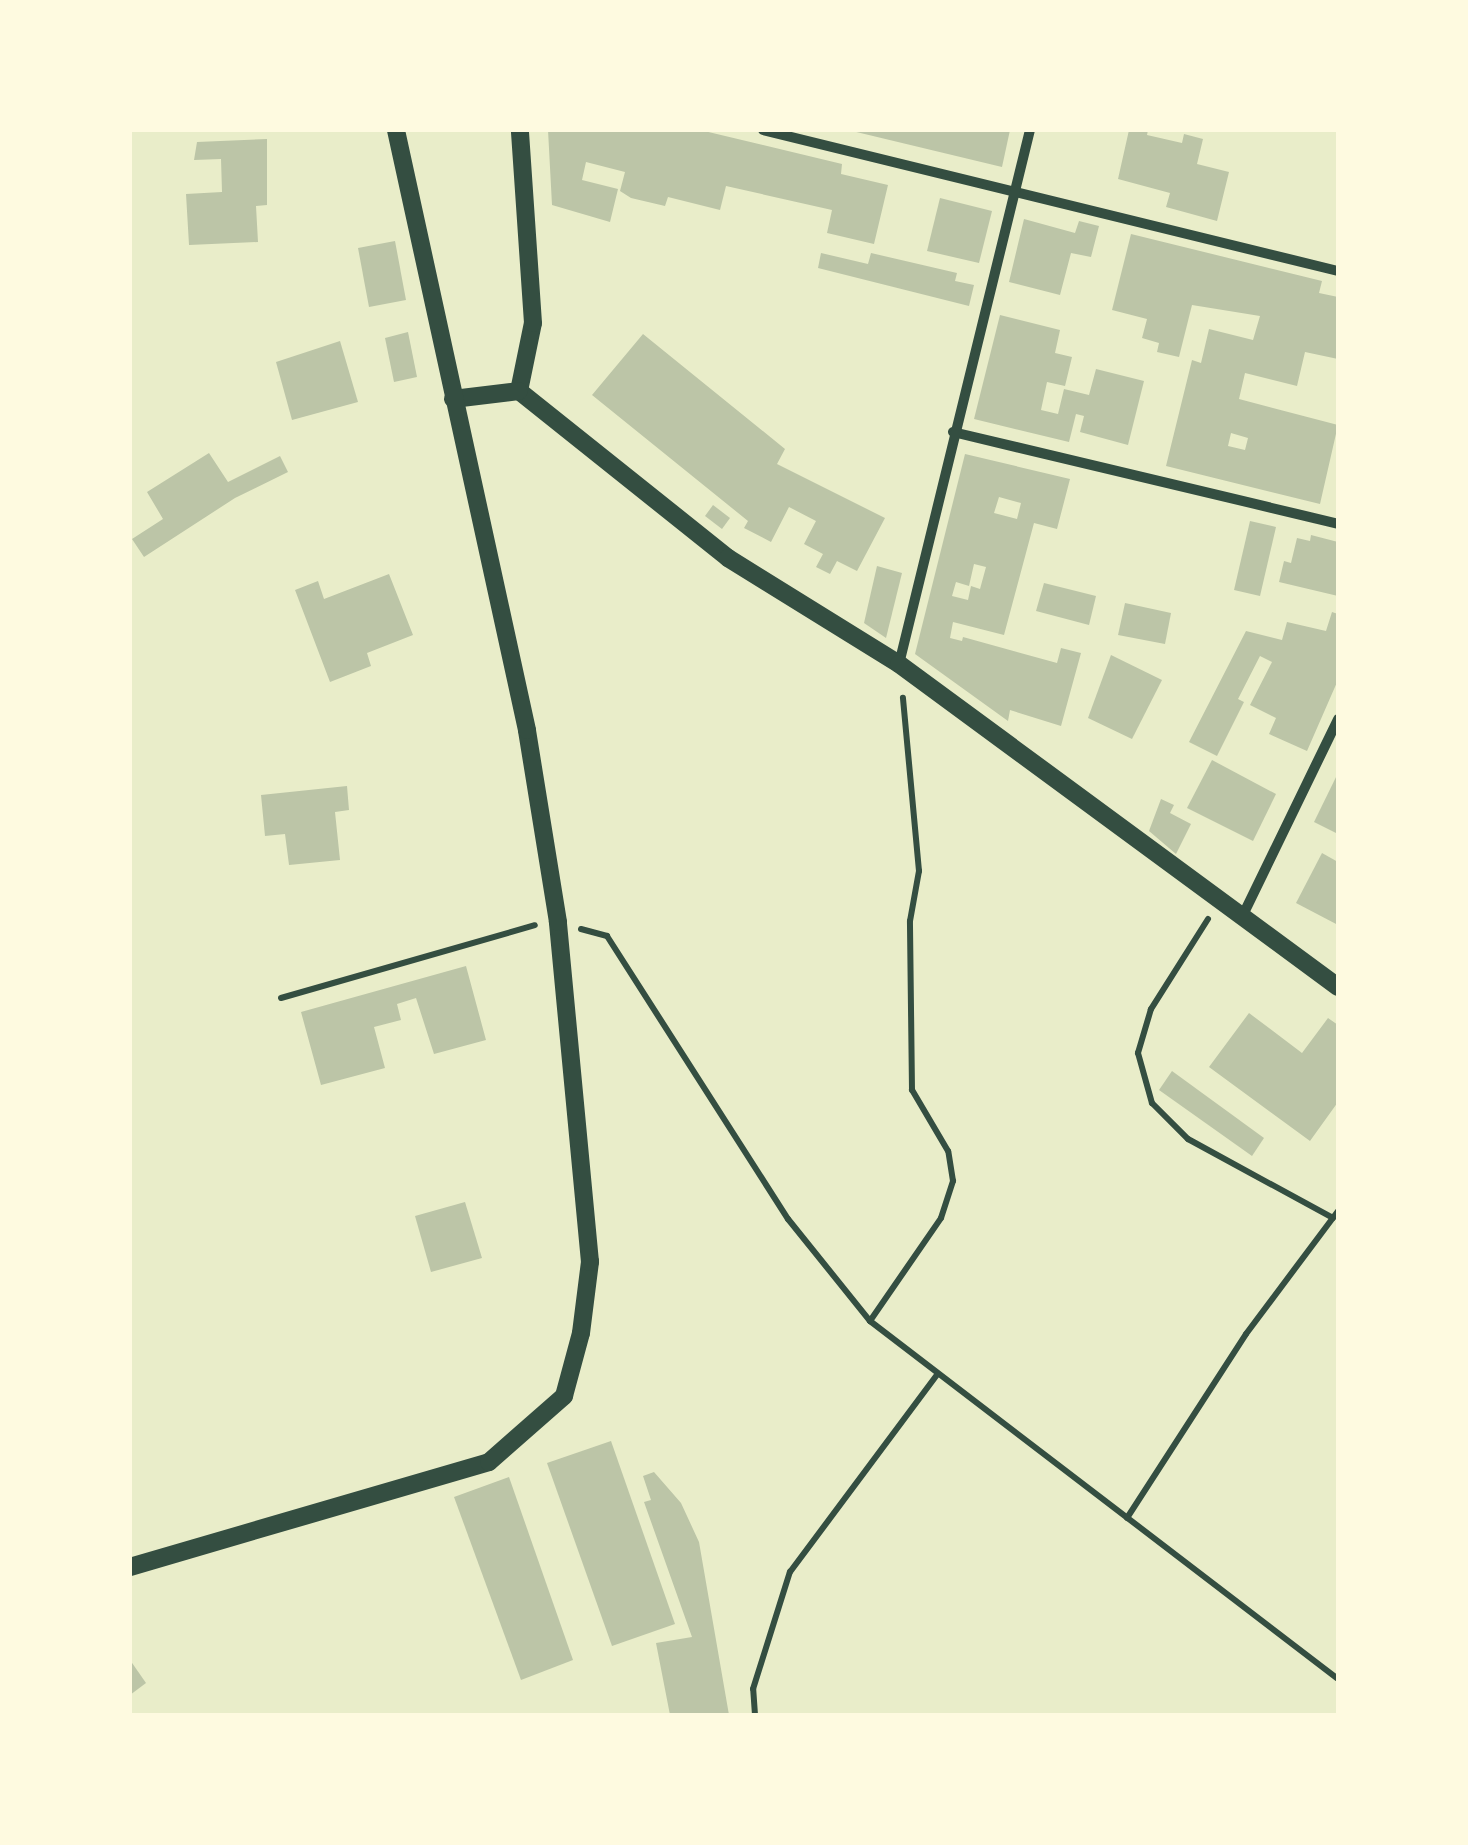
<!DOCTYPE html>
<html>
<head>
<meta charset="utf-8">
<style>
  body { margin:0 }
  #map { position:relative; width:1468px; height:1845px; overflow:hidden; background:#e9edc9; font-family:Bitter,serif }
  div>[style] { position:absolute }
  .building>* { inset:0; background:#bcc5a7 }
  .path>* { height:6px; margin:-3px; padding:0 3px; transform-origin:3px; border-radius:3px; background:#344e41 }
  .minor>* { height:10px; margin:-5px; padding:0 5px; transform-origin:5px; border-radius:5px; background:#344e41 }
  .tertiary>* { height:18px; margin:-9px; padding:0 9px; transform-origin:9px; border-radius:9px; background:#344e41 }
  span { translate:-50% -50%; white-space:nowrap; text-align:center; line-height:1.15; -webkit-text-stroke:9px #fefae0; paint-order:stroke }
  .frame { position:absolute; inset:0; border:132px solid #fefae0; pointer-events:none }
</style>
</head>
<body>
<div id="map">
  <div class="building">
    <div style="clip-path:polygon(548px 130px,700px 130px,842px 164px,841px 174px,888px 185px,874px 244px,827px 233px,832px 210px,726px 186px,720px 210px,668px 197px,665px 206px,631px 198px,620px 191px,625px 172px,586px 162px,582px 180px,618px 189px,610px 222px,552px 205px)"></div>
    <div style="clip-path:polygon(848px 130px,1010px 130px,1002px 167px)"></div>
    <div style="clip-path:polygon(1129px 130px,1148px 130px,1147px 135px,1182px 143px,1184px 134px,1203px 139px,1197px 164px,1229px 172px,1217px 221px,1166px 207px,1170px 193px,1118px 179px)"></div>
    <div style="clip-path:polygon(267px 139px,267px 205px,256px 206px,258px 242px,189px 245px,186px 194px,222px 192px,221px 159px,194px 160px,197px 142px)"></div>
    <div style="clip-path:polygon(940px 198px,992px 211px,979px 263px,927px 251px)"></div>
    <div style="clip-path:polygon(1024px 219px,1075px 233px,1079px 221px,1099px 226px,1091px 257px,1071px 253px,1060px 295px,1009px 282px)"></div>
    <div style="clip-path:polygon(evenodd,1131px 234px,1322px 281px,1319px 293px,1338px 297px,1338px 359px,1305px 352px,1297px 386px,1245px 373px,1239px 399px,1338px 425px,1320px 504px,1166px 466px,1192px 360px,1201px 363px,1209px 329px,1253px 340px,1260px 316px,1192px 305px,1179px 357px,1157px 352px,1159px 343px,1142px 338px,1147px 319px,1112px 310px,1131px 234px,1231px 433px,1248px 438px,1245px 450px,1228px 446px,1231px 433px)"></div>
    <div style="clip-path:polygon(395px 241px,406px 300px,369px 307px,358px 248px)"></div>
    <div style="clip-path:polygon(821px 253px,868px 264px,871px 253px,957px 273px,955px 281px,974px 285px,969px 306px,818px 268px)"></div>
    <div style="clip-path:polygon(1000px 315px,1060px 330px,1055px 353px,1072px 357px,1065px 386px,1047px 382px,1041px 410px,1058px 414px,1064px 389px,1089px 395px,1096px 369px,1144px 381px,1128px 445px,1080px 432px,1084px 416px,1076px 414px,1069px 442px,974px 419px)"></div>
    <div style="clip-path:polygon(408px 332px,417px 377px,394px 382px,385px 338px)"></div>
    <div style="clip-path:polygon(643px 334px,785px 449px,777px 464px,885px 518px,857px 571px,837px 561px,830px 574px,816px 567px,823px 554px,804px 544px,816px 521px,789px 507px,771px 542px,744px 528px,748px 521px,592px 395px)"></div>
    <div style="clip-path:polygon(340px 341px,358px 402px,292px 420px,276px 362px)"></div>
    <div style="clip-path:polygon(209px 453px,228px 482px,280px 456px,288px 472px,235px 498px,144px 557px,132px 539px,163px 519px,147px 492px)"></div>
    <div style="clip-path:polygon(evenodd,965px 454px,1070px 479px,1057px 529px,1034px 523px,1004px 635px,953px 622px,950px 638px,962px 641px,963px 637px,1057px 663px,1061px 648px,1081px 653px,1061px 726px,1010px 710px,1008px 721px,915px 654px,965px 454px,999px 497px,1021px 503px,1017px 519px,994px 513px,999px 497px,965px 454px,974px 564px,986px 567px,980px 589px,971px 586px,968px 600px,952px 596px,956px 582px,969px 586px,974px 564px)"></div>
    <div style="clip-path:polygon(713px 505px,730px 518px,722px 529px,705px 516px)"></div>
    <div style="clip-path:polygon(1250px 521px,1276px 527px,1260px 596px,1234px 590px)"></div>
    <div style="clip-path:polygon(1311px 535px,1338px 542px,1338px 596px,1279px 582px,1284px 561px,1291px 563px,1297px 538px,1310px 541px)"></div>
    <div style="clip-path:polygon(877px 566px,902px 573px,886px 638px,864px 623px)"></div>
    <div style="clip-path:polygon(389px 574px,413px 635px,367px 653px,371px 666px,330px 682px,295px 590px,318px 581px,324px 599px)"></div>
    <div style="clip-path:polygon(1044px 583px,1096px 596px,1089px 625px,1036px 611px)"></div>
    <div style="clip-path:polygon(1125px 603px,1171px 613px,1165px 644px,1118px 635px)"></div>
    <div style="clip-path:polygon(1332px 612px,1338px 614px,1338px 680px,1307px 751px,1269px 734px,1276px 718px,1250px 705px,1272px 662px,1260px 656px,1238px 699px,1244px 702px,1217px 756px,1189px 742px,1246px 631px,1282px 640px,1287px 622px,1326px 631px)"></div>
    <div style="clip-path:polygon(1111px 655px,1162px 680px,1132px 739px,1088px 718px)"></div>
    <div style="clip-path:polygon(1212px 760px,1276px 794px,1253px 841px,1187px 808px)"></div>
    <div style="clip-path:polygon(1338px 773px,1338px 834px,1314px 822px)"></div>
    <div style="clip-path:polygon(347px 786px,349px 810px,335px 812px,340px 860px,289px 865px,285px 834px,265px 836px,261px 795px)"></div>
    <div style="clip-path:polygon(1161px 799px,1174px 805px,1170px 813px,1191px 824px,1176px 854px,1149px 831px)"></div>
    <div style="clip-path:polygon(1322px 853px,1338px 862px,1338px 925px,1296px 903px)"></div>
    <div style="clip-path:polygon(466px 966px,486px 1040px,434px 1054px,416px 998px,397px 1004px,401px 1020px,374px 1027px,385px 1068px,321px 1085px,301px 1012px)"></div>
    <div style="clip-path:polygon(1249px 1013px,1302px 1053px,1328px 1018px,1338px 1025px,1338px 1102px,1310px 1141px,1209px 1067px)"></div>
    <div style="clip-path:polygon(1172px 1071px,1264px 1138px,1252px 1156px,1159px 1090px)"></div>
    <div style="clip-path:polygon(465px 1202px,482px 1258px,431px 1272px,415px 1216px)"></div>
    <div style="clip-path:polygon(611px 1441px,675px 1624px,612px 1646px,547px 1463px)"></div>
    <div style="clip-path:polygon(654px 1472px,681px 1503px,699px 1542px,729px 1715px,670px 1715px,656px 1643px,692px 1637px,644px 1502px,651px 1500px,643px 1476px)"></div>
    <div style="clip-path:polygon(509px 1477px,573px 1660px,521px 1680px,454px 1497px)"></div>
    <div style="clip-path:polygon(130px 1660px,146px 1683px,130px 1695px)"></div>
  </div>
  <div class="path">
    <div style="left:1208px;top:919px;width:107px;rotate:122.3deg"></div>
    <div style="left:1151px;top:1009px;width:46px;rotate:106.5deg"></div>
    <div style="left:1138px;top:1053px;width:52px;rotate:74.4deg"></div>
    <div style="left:1152px;top:1103px;width:51px;rotate:45deg"></div>
    <div style="left:1188px;top:1139px;width:165px;rotate:28.6deg"></div>
    <div style="left:581px;top:929px;width:27px;rotate:15deg"></div>
    <div style="left:607px;top:936px;width:336px;rotate:57.4deg"></div>
    <div style="left:788px;top:1219px;width:131px;rotate:51.2deg"></div>
    <div style="left:870px;top:1321px;width:589px;rotate:37.41deg"></div>
    <div style="left:281px;top:998px;width:264px;rotate:-16deg"></div>
    <div style="left:870px;top:1321px;width:125px;rotate:-55.4deg"></div>
    <div style="left:941px;top:1218px;width:39px;rotate:-72deg"></div>
    <div style="left:953px;top:1181px;width:30px;rotate:-99deg"></div>
    <div style="left:948px;top:1151px;width:71px;rotate:-120.5deg"></div>
    <div style="left:912px;top:1090px;width:169px;rotate:-90.7deg"></div>
    <div style="left:910px;top:921px;width:51px;rotate:-79.8deg"></div>
    <div style="left:919px;top:871px;width:174px;rotate:-95.3deg"></div>
    <div style="left:1127px;top:1518px;width:219px;rotate:-57.1deg"></div>
    <div style="left:1246px;top:1334px;width:154px;rotate:-53.2deg"></div>
    <div style="left:755px;top:1715px;width:26px;rotate:-94deg"></div>
    <div style="left:753px;top:1689px;width:123px;rotate:-72.5deg"></div>
    <div style="left:790px;top:1572px;width:246px;rotate:-53.3deg"></div>
  </div>
  <div class="minor">
    <div style="left:763px;top:130px;width:592px;rotate:13.78deg"></div>
    <div style="left:953px;top:432px;width:396px;rotate:13.4deg"></div>
    <div style="left:899px;top:664px;width:550px;rotate:-76.22deg"></div>
    <div style="left:1242px;top:917px;width:220px;rotate:-64.1deg"></div>
  </div>
  <div class="tertiary">
    <div style="left:519px;top:391px;width:268px;rotate:38.6deg"></div>
    <div style="left:728px;top:558px;width:201px;rotate:31.8deg"></div>
    <div style="left:899px;top:664px;width:545px;rotate:36.34deg"></div>
    <div style="left:519px;top:391px;width:69px;rotate:-78.4deg"></div>
    <div style="left:533px;top:323px;width:193px;rotate:-93.9deg"></div>
    <div style="left:453px;top:399px;width:66px;rotate:-6.9deg"></div>
    <div style="left:130px;top:1567px;width:374px;rotate:-16.3deg"></div>
    <div style="left:489px;top:1462px;width:100px;rotate:-41.3deg"></div>
    <div style="left:564px;top:1396px;width:65px;rotate:-74.9deg"></div>
    <div style="left:581px;top:1333px;width:72px;rotate:-82.8deg"></div>
    <div style="left:590px;top:1262px;width:342px;rotate:-95.4deg"></div>
    <div style="left:558px;top:922px;width:194px;rotate:-99.2deg"></div>
    <div style="left:527px;top:730px;width:614px;rotate:-102.32deg"></div>
  </div>
  <div class="frame"></div>
</div>
</body>
</html>
